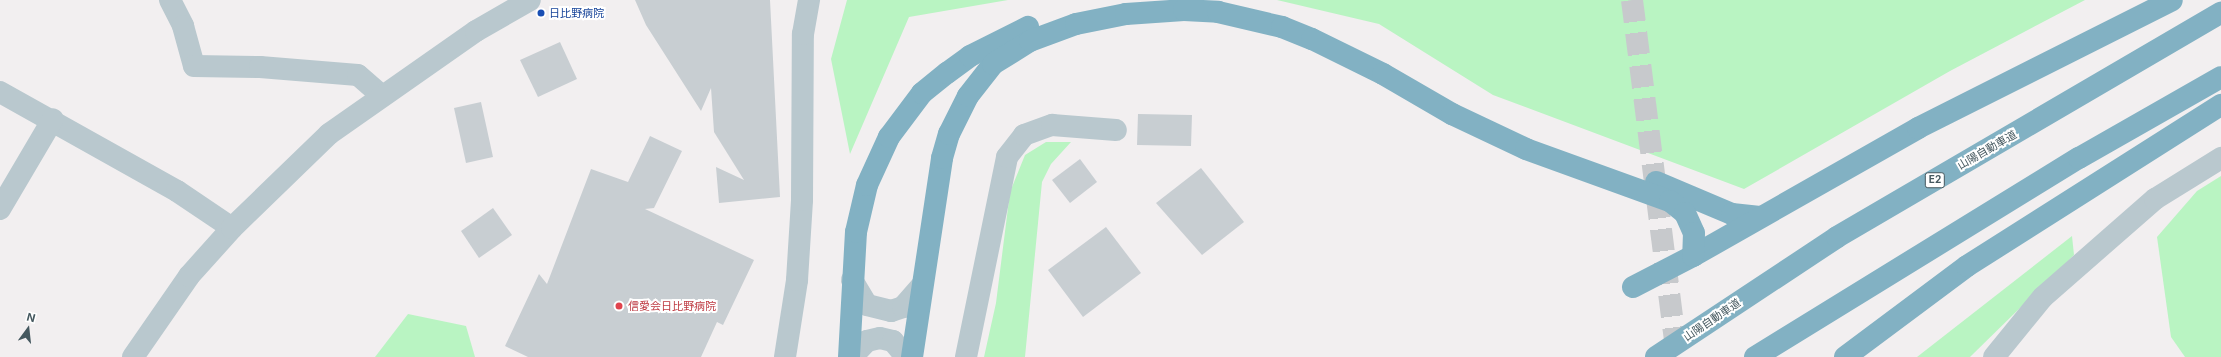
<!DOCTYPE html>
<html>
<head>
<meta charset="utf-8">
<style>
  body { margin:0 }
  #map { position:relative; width:2221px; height:357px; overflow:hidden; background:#f2eff0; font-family:Inter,"Noto Sans JP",sans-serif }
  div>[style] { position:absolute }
  .green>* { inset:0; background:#b9f4c2 }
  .building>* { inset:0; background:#c8ced2 }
  .minor-tunnel>* { height:22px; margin-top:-11px; transform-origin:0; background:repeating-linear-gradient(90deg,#c7c9cc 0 22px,transparent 0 33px) }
  .minor>* { height:22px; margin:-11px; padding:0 11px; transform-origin:11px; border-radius:11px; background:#b9c8ce }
  .highway>* { height:22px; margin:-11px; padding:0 11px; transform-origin:11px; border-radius:11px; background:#82b1c3 }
  .dots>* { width:11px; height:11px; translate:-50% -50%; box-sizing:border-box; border:2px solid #fff; border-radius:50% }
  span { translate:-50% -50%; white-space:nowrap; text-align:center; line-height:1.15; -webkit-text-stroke:4px #fff; paint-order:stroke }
  .shield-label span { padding:1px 3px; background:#fff; border:1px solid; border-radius:3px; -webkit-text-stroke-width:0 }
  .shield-label { font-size:10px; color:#45585f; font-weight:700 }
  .transit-label { font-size:11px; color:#164399 }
  .left { translate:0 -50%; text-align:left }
  .street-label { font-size:11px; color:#45585f }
  .health-label { font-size:11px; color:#be3a42 }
  .north { position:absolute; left:8px; top:309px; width:40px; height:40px; -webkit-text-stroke:3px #fff; paint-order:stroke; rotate:15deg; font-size:11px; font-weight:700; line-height:16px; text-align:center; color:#45585f }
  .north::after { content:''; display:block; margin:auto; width:14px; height:18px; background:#45585f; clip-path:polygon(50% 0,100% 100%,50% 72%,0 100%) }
</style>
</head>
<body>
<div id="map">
  <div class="green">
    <div style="clip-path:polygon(847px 0,1008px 0,909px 17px,850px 154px,831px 59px)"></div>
    <div style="clip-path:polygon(1277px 0,2085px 0,1950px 71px,1744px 189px,1493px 95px,1379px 24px)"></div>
    <div style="clip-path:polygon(1046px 142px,1071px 142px,1051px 164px,1042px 182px,1025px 357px,984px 357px,996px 303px,1010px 192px,1025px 155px)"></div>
    <div style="clip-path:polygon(2221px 176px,2221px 357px,2185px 357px,2171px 337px,2157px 237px,2197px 191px)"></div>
    <div style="clip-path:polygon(2072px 236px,2074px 255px,1970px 357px,1917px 357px)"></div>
    <div style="clip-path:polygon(408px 314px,466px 326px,475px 357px,375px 357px)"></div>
  </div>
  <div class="building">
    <div style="clip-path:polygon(635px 0,770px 0,780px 197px,719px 203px,716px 167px,744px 180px,714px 132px,711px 88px,701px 111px,646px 25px)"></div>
    <div style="clip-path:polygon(560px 42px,577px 79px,538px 97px,520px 60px)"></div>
    <div style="clip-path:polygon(481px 102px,493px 157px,466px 163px,454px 108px)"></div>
    <div style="clip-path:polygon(1138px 114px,1192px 115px,1191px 146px,1137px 145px)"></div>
    <div style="clip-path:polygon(650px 136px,682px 151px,654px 208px,645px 209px,754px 260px,723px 325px,717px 322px,701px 357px,528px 357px,505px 346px,539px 274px,547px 284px,591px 169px,628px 182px)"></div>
    <div style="clip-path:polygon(1080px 159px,1097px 182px,1070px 203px,1052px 180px)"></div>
    <div style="clip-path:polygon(1201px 168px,1244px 222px,1202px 255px,1156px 203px)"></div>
    <div style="clip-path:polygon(493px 208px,512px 235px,479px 258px,461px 231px)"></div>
    <div style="clip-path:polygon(1106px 227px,1141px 273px,1083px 317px,1048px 270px)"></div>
  </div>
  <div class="minor-tunnel">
    <div style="left:1632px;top:0;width:360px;rotate:82.8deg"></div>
  </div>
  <div class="minor">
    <div style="left:170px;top:0;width:29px;rotate:63deg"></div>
    <div style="left:183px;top:26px;width:41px;rotate:74.6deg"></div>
    <div style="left:194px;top:66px;width:66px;rotate:0.9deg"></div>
    <div style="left:260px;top:67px;width:98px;rotate:4.7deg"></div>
    <div style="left:358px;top:75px;width:30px;rotate:41deg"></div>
    <div style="left:0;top:92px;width:203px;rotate:29.2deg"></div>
    <div style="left:177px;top:191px;width:66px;rotate:33.9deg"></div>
    <div style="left:0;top:209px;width:104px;rotate:-59.5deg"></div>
    <div style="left:852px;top:280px;width:29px;rotate:59deg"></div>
    <div style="left:867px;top:305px;width:25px;rotate:14deg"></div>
    <div style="left:891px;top:311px;width:13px;rotate:-18deg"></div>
    <div style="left:903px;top:307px;width:28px;rotate:-49deg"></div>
    <div style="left:133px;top:357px;width:98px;rotate:-55.3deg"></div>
    <div style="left:189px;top:276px;width:64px;rotate:-48.1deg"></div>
    <div style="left:232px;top:228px;width:135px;rotate:-44.1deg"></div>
    <div style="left:329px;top:134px;width:179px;rotate:-35deg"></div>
    <div style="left:476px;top:31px;width:62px;rotate:-29.9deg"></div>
    <div style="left:785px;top:357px;width:78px;rotate:-81.1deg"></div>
    <div style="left:797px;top:280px;width:80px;rotate:-86.4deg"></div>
    <div style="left:802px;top:200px;width:166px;rotate:-89.7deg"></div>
    <div style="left:803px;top:34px;width:35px;rotate:-80deg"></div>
    <div style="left:852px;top:357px;width:22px;rotate:-47deg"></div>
    <div style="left:867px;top:341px;width:13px;rotate:-13deg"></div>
    <div style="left:880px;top:338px;width:13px;rotate:13deg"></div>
    <div style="left:893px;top:341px;width:21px;rotate:51deg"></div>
    <div style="left:966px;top:357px;width:204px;rotate:-78.4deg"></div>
    <div style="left:1007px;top:157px;width:28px;rotate:-52deg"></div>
    <div style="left:1024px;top:135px;width:30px;rotate:-20deg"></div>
    <div style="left:1052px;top:125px;width:64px;rotate:4.5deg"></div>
    <div style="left:1994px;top:357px;width:77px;rotate:-50.8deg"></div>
    <div style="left:2043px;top:297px;width:149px;rotate:-41.2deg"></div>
    <div style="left:2155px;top:199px;width:78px;rotate:-31.8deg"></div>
  </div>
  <div class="highway">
    <div style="left:1656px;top:182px;width:82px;rotate:22.8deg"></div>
    <div style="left:1732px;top:214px;width:28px;rotate:6deg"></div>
    <div style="left:1633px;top:287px;width:68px;rotate:-27.3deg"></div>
    <div style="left:1693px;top:256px;width:259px;rotate:-29.6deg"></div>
    <div style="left:1918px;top:128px;width:284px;rotate:-26.7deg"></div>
    <div style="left:849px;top:357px;width:125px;rotate:-86.8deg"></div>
    <div style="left:856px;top:232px;width:48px;rotate:-76.8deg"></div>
    <div style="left:867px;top:185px;width:53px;rotate:-65.4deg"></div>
    <div style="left:889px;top:137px;width:55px;rotate:-53.1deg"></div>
    <div style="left:922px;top:93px;width:32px;rotate:-39deg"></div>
    <div style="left:947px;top:73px;width:29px;rotate:-36deg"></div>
    <div style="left:970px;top:56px;width:65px;rotate:-26.6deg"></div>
    <div style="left:912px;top:357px;width:201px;rotate:-81.4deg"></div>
    <div style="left:942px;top:158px;width:25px;rotate:-74deg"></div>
    <div style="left:949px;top:134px;width:42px;rotate:-63.4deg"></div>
    <div style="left:968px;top:96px;width:41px;rotate:-52deg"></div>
    <div style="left:993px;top:64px;width:44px;rotate:-31.9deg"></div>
    <div style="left:1030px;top:41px;width:49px;rotate:-20.3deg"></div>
    <div style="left:1076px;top:24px;width:51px;rotate:-11.3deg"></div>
    <div style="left:1126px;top:14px;width:58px;rotate:-3.9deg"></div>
    <div style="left:1184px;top:10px;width:34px;rotate:3deg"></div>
    <div style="left:1218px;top:12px;width:66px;rotate:13.2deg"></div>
    <div style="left:1282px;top:27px;width:32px;rotate:22deg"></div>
    <div style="left:1312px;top:39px;width:79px;rotate:26.2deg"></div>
    <div style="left:1383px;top:74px;width:80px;rotate:30.1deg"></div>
    <div style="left:1452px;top:114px;width:82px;rotate:25.3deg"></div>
    <div style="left:1526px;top:149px;width:153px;rotate:19.9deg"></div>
    <div style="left:1670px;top:201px;width:19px;rotate:39deg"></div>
    <div style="left:1685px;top:213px;width:22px;rotate:66deg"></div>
    <div style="left:1694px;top:233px;width:23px;rotate:92deg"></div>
    <div style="left:1656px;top:357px;width:217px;rotate:-33.5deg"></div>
    <div style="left:1837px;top:237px;width:445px;rotate:-30.3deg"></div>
    <div style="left:1755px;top:357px;width:380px;rotate:-31.6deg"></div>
    <div style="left:2079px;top:158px;width:163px;rotate:-29.7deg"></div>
    <div style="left:1845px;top:357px;width:152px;rotate:-36.7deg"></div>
    <div style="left:1967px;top:266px;width:301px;rotate:-32.4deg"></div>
  </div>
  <div class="dots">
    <div style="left:541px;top:13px;background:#1a4fb4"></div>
    <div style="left:619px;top:306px;background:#e0444e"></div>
  </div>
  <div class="shield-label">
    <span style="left:1935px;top:180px">E2</span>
  </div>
  <div class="transit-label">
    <span class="left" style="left:549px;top:13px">日比野病院</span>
  </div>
  <div class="street-label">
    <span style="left:1987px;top:150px;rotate:-30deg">山陽自動車道</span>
    <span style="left:1712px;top:320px;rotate:-34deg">山陽自動車道</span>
  </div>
  <div class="health-label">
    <span class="left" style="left:628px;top:306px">信愛会日比野病院</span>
  </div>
  <div class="north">N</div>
</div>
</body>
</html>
